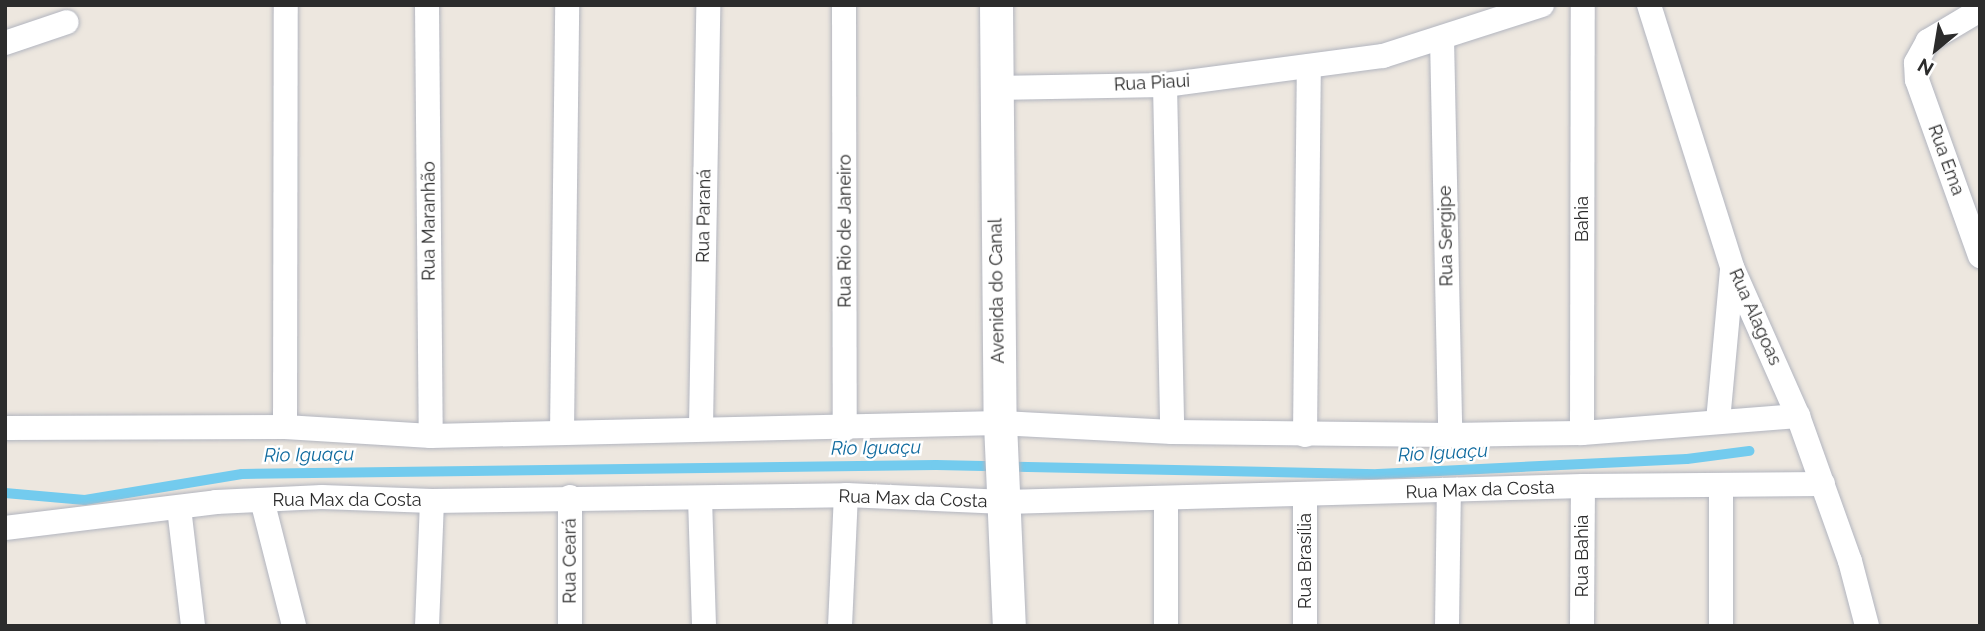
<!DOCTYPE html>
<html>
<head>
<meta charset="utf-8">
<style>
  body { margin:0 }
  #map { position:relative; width:1985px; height:631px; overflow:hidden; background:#ede7df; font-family:Raleway,sans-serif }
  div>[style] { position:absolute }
  .stream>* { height:10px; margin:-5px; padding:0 5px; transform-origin:5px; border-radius:5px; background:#73cbee }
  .roads { filter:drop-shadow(0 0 2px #b2b5bf) drop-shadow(0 0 2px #b2b5bf) }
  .street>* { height:24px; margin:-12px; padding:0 12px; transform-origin:12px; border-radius:12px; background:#fff }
  .secondary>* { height:33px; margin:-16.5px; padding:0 16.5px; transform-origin:16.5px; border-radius:16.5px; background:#fff }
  span { translate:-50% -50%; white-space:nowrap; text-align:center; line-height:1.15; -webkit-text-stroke:5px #fff; paint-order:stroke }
  .street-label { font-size:18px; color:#2c2c2c }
  .water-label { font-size:19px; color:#0f6a9e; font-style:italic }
  .frame { position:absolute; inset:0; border:7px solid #2c2c2c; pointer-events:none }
  .north { position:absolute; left:1901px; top:14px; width:70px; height:70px; -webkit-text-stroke:5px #fff; paint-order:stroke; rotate:210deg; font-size:19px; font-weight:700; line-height:28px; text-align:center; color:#2c2c2c }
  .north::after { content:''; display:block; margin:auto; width:24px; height:32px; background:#2c2c2c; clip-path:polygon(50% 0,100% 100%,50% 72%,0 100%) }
</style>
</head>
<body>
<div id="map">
  <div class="stream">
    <div style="left:5px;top:493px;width:80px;rotate:5deg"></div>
    <div style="left:85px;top:500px;width:159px;rotate:-9.4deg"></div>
    <div style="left:242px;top:474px;width:694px;rotate:-0.74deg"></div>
    <div style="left:936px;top:465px;width:442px;rotate:1.2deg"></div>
    <div style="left:1378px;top:474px;width:309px;rotate:-2.8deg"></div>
    <div style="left:1687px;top:459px;width:63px;rotate:-7.4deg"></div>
  </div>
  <div class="roads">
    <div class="street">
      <div style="left:427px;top:5px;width:431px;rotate:89.5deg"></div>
      <div style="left:844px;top:5px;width:424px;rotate:89.9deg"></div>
      <div style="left:1649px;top:5px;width:275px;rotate:72.4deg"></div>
      <div style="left:1732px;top:267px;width:163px;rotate:66.1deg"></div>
      <div style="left:1798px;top:416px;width:154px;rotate:70.3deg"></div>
      <div style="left:1850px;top:561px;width:67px;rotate:75.3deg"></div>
      <div style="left:1980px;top:10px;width:61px;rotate:149.2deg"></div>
      <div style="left:1928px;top:41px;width:25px;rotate:119deg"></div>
      <div style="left:1916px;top:63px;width:17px;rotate:87deg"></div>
      <div style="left:1917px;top:80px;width:187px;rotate:70.3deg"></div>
      <div style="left:1442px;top:38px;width:397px;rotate:88.8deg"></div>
      <div style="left:5px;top:43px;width:65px;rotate:-18.7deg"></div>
      <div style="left:1165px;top:85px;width:347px;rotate:88.8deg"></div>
      <div style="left:994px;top:88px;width:171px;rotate:-1deg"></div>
      <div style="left:1165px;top:85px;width:220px;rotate:-7.6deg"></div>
      <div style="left:1383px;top:56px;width:167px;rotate:-17.8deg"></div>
      <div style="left:1718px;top:421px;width:151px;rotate:-84.7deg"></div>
      <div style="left:285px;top:427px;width:422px;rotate:-89.9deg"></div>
      <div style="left:701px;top:427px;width:422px;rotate:-89deg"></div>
      <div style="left:5px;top:428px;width:280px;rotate:-0.2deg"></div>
      <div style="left:285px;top:427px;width:146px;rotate:3.5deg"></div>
      <div style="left:431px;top:436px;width:569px;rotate:-1.31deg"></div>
      <div style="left:1000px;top:423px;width:172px;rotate:3deg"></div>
      <div style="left:1172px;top:432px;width:278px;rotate:0.6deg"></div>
      <div style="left:1450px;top:435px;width:132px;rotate:-0.9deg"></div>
      <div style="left:1582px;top:433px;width:217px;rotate:-4.5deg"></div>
      <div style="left:562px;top:432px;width:427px;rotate:-89.3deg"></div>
      <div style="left:1582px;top:433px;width:428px;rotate:-89.9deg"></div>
      <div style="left:1305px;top:435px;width:369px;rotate:-89.4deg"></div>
      <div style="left:700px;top:498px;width:128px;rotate:88.2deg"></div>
      <div style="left:262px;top:500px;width:130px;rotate:75.7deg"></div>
      <div style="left:1166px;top:500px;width:126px;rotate:90deg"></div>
      <div style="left:179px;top:508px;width:119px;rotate:83.2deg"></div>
      <div style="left:5px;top:528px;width:213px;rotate:-7deg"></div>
      <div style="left:216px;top:502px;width:106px;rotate:-2.7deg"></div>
      <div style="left:322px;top:497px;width:110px;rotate:2.1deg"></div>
      <div style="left:432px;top:501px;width:414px;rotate:-0.8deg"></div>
      <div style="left:846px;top:495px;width:159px;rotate:2.5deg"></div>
      <div style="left:1005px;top:502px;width:578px;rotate:-1.59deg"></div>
      <div style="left:1583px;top:486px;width:240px;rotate:-0.5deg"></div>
      <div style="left:427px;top:626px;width:125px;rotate:-87.7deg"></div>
      <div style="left:570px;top:626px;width:129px;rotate:-90deg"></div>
      <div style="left:840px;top:626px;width:131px;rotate:-87.4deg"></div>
      <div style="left:1305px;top:626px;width:131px;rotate:-90deg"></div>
      <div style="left:1447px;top:626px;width:135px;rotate:-89.2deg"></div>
      <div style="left:1582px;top:626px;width:140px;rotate:-89.6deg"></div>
      <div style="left:1721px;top:626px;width:138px;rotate:-90deg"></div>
    </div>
    <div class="secondary">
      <div style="left:996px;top:5px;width:418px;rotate:89.5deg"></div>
      <div style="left:1000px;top:423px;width:203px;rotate:87.5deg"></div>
    </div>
  </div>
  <div class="street-label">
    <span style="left:1152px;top:83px;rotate:-3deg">Rua Piaui</span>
    <span style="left:1946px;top:160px;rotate:70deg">Rua Ema</span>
    <span style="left:704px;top:216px;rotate:-89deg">Rua Paraná</span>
    <span style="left:1582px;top:219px;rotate:-90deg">Bahia</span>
    <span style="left:429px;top:221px;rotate:-90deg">Rua Maranhão</span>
    <span style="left:845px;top:231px;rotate:-90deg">Rua Rio de Janeiro</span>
    <span style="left:1446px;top:236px;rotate:-91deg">Rua Sergipe</span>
    <span style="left:997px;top:291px;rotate:-91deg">Avenida do Canal</span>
    <span style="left:1755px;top:317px;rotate:66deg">Rua Alagoas</span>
    <span style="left:1480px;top:490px;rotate:-2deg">Rua Max da Costa</span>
    <span style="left:913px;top:499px;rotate:2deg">Rua Max da Costa</span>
    <span style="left:347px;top:500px">Rua Max da Costa</span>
    <span style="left:1582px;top:556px;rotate:-90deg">Rua Bahia</span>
    <span style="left:570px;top:561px;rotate:-90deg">Rua Ceará</span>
    <span style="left:1305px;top:561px;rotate:-90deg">Rua Brasília</span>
  </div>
  <div class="water-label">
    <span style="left:876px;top:448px;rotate:-1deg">Rio Iguaçu</span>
    <span style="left:1443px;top:453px;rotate:-3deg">Rio Iguaçu</span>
    <span style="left:309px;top:455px;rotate:-1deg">Rio Iguaçu</span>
  </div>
  <div class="frame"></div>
  <div class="north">N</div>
</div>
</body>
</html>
